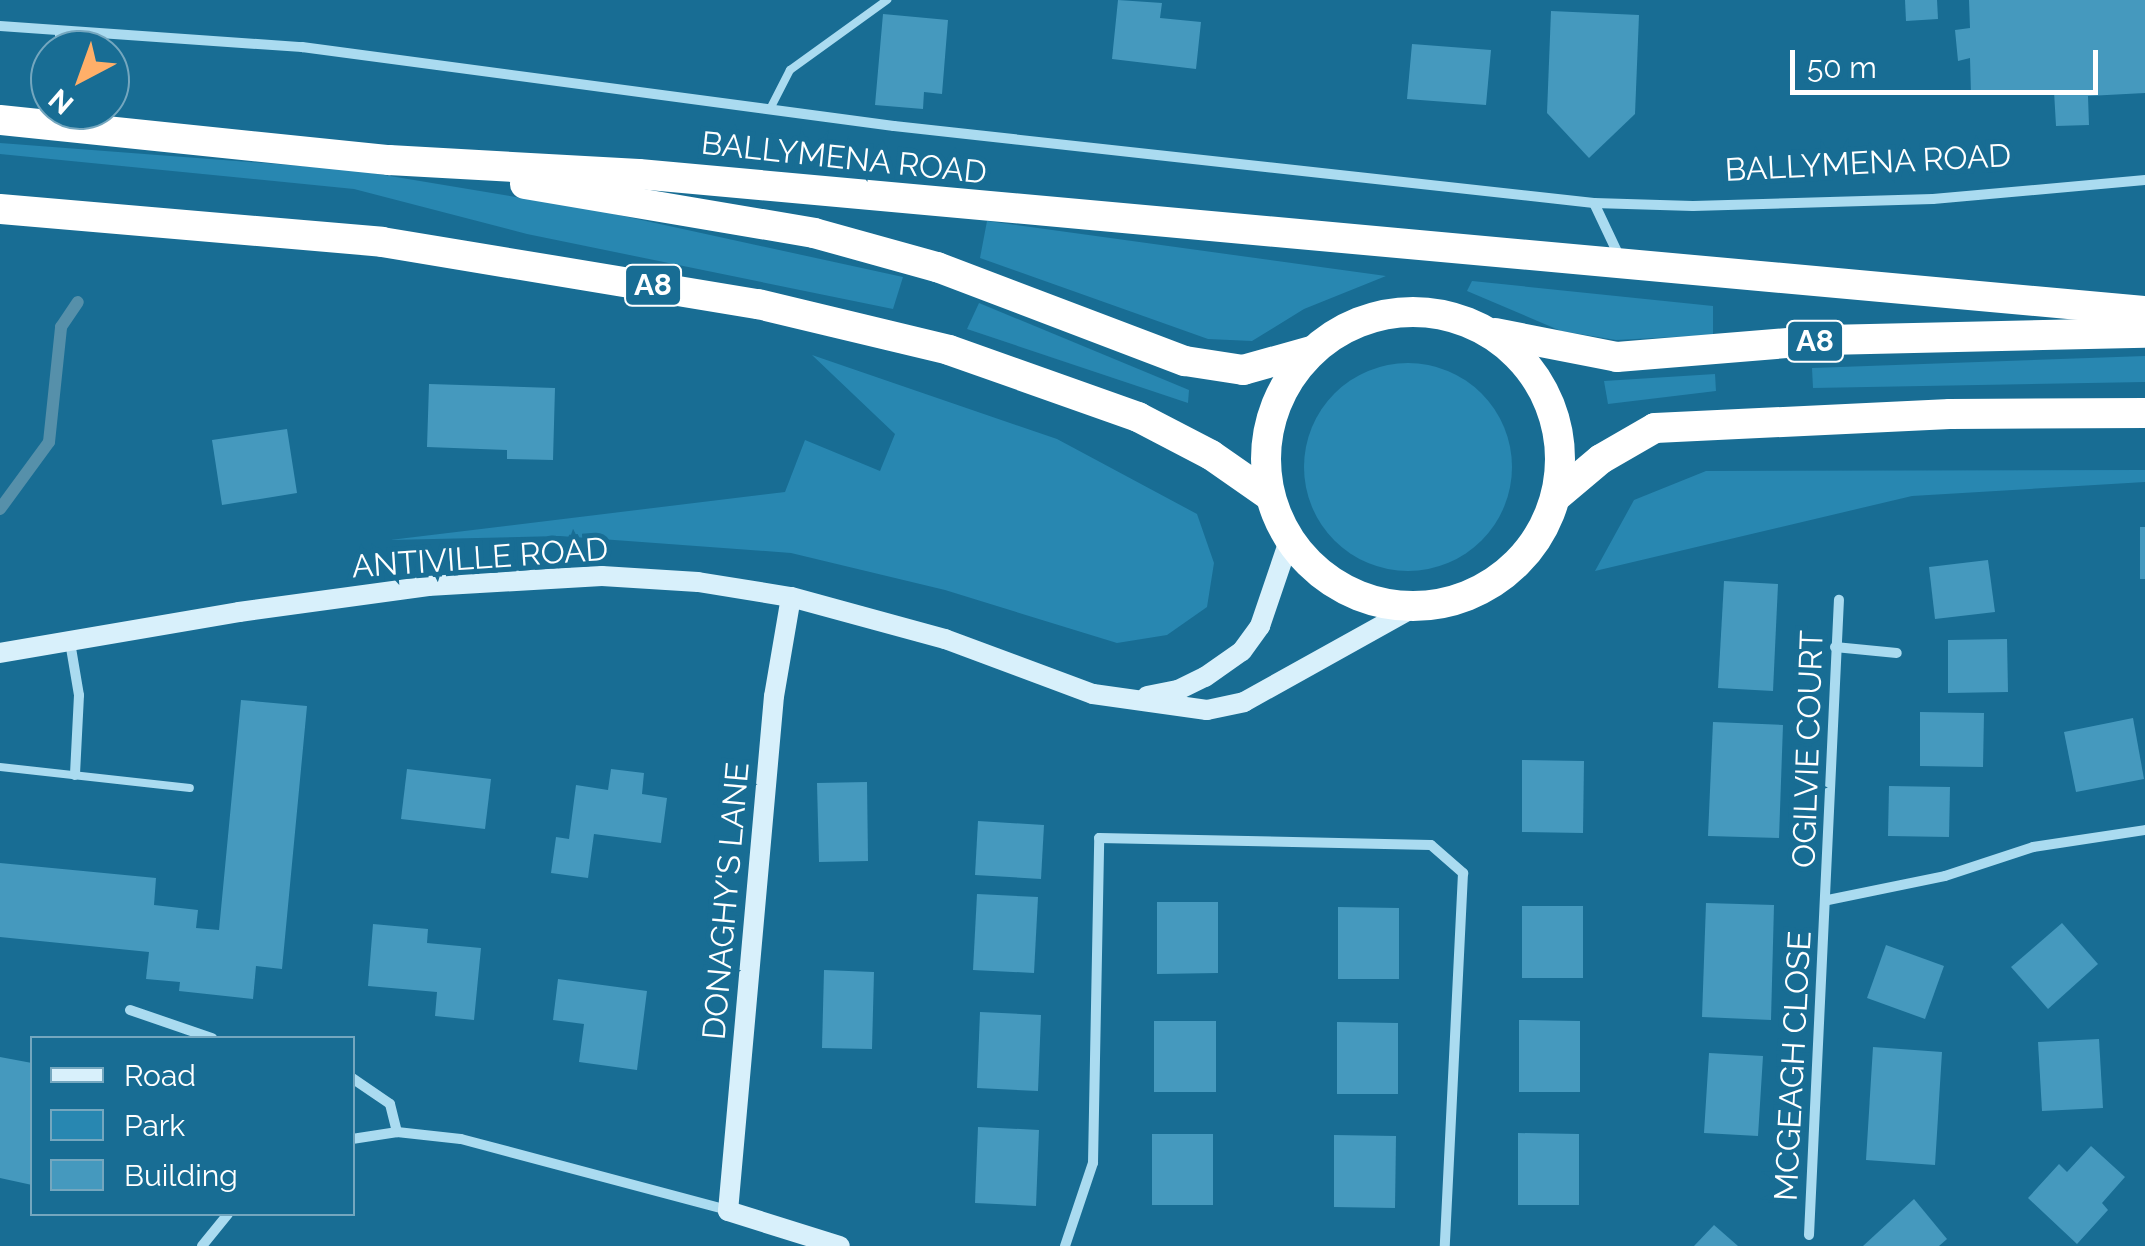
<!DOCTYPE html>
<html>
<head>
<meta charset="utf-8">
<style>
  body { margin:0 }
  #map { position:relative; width:2145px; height:1246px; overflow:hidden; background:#186d94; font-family:Raleway,sans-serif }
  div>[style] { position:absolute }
  .green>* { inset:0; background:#2887b1 }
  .round { border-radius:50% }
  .stream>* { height:12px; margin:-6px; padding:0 6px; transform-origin:6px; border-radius:6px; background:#5690aa }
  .building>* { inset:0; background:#4599be }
  .lane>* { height:8px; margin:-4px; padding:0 4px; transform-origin:4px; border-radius:4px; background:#aadbf0 }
  .street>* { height:10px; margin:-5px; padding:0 5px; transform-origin:5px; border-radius:5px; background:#aadbf0 }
  .secondary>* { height:20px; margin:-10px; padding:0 10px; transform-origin:10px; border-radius:10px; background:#d8f0fb }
  .highway>* { height:30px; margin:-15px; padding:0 15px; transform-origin:15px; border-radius:15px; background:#fff }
  .highway>.ring { margin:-15px; padding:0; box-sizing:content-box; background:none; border:30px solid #fff; border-radius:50% }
  span { translate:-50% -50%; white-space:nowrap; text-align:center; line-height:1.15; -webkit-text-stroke:10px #186d94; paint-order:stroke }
  .shield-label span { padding:2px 8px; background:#186d94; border:2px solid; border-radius:8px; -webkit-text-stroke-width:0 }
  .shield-label { font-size:30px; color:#fff; font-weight:700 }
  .street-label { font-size:32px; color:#fff }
  .legend { position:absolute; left:30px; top:1036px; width:325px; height:180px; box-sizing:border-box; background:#186d94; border:2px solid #74a7bf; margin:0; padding:12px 18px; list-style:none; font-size:30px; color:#fff }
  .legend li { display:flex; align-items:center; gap:20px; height:50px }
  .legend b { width:50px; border:2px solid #74a7bf }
  .north { position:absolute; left:30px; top:30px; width:100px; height:100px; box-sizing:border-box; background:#186d94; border:2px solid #74a7bf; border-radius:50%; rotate:221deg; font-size:28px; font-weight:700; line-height:40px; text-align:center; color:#fff }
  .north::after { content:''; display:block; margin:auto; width:35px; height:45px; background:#ffaf69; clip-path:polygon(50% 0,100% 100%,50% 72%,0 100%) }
  .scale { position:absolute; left:1790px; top:50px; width:308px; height:45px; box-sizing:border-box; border:5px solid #fff; border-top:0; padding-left:12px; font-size:30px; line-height:35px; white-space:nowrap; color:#fff; -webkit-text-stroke:8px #186d94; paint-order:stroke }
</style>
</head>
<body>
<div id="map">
  <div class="green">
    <div style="clip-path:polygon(0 143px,354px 170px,605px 212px,903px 277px,893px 309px,527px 234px,354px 189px,0 154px)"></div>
    <div style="clip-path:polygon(987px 221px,1386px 276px,1304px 309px,1252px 341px,1208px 339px,980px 258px)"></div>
    <div style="clip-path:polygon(1472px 281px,1713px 306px,1713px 335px,1616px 340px,1561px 331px,1467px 291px)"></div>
    <div style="clip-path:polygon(979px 303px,1189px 390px,1188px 403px,967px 329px)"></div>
    <div style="clip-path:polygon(812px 355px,1057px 439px,1197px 514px,1214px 563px,1207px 607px,1167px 635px,1117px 643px,945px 590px,791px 553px,560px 536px,390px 540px,785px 492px,805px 440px,880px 471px,895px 434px)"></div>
    <div style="clip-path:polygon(2145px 356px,2145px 382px,1813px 388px,1812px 368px)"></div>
    <div class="round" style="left:1304px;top:363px;width:208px;height:208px"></div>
    <div style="clip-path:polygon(1715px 374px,1716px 391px,1608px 404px,1604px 381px)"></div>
    <div style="clip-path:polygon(2145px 470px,2145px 482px,1912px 496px,1595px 571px,1634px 500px,1706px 471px)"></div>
  </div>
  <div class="stream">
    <div style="left:0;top:509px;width:83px;rotate:-53.8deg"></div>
    <div style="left:49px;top:442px;width:116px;rotate:-84deg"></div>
    <div style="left:61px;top:327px;width:30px;rotate:-56deg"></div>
  </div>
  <div class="building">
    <div style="clip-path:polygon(1118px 0,1162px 3px,1160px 18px,1201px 22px,1196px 69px,1112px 59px)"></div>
    <div style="clip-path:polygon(1905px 0,1937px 0,1938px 19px,1906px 21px)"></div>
    <div style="clip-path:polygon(1969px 0,2145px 0,2145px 93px,2088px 96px,2089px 125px,2056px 126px,2054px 91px,1971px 94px,1970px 58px,1958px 61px,1955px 30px,1970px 28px)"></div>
    <div style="clip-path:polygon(1551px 11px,1639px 15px,1635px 114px,1589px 158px,1547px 113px)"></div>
    <div style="clip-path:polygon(883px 14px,948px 20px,942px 94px,924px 92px,923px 109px,875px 105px)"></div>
    <div style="clip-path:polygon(1412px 44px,1491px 50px,1486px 105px,1407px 99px)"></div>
    <div style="clip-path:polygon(429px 384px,555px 388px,553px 460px,507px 459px,507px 450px,427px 447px)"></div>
    <div style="clip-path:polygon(287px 429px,297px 493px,222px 505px,212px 440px)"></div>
    <div style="clip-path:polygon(2140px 527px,2145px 527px,2145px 579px,2140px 579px)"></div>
    <div style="clip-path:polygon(1988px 560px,1995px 612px,1935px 619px,1929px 567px)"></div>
    <div style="clip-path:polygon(1724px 581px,1778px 584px,1773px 691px,1718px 688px)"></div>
    <div style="clip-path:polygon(2007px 639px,2008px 692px,1948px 693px,1948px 640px)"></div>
    <div style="clip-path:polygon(241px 700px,307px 706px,282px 969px,256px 966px,253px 999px,179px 991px,180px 982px,146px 979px,149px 952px,0 937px,0 863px,156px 878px,154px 905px,198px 910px,196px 928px,219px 930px)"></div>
    <div style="clip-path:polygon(1920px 712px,1984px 713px,1983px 767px,1920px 766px)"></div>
    <div style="clip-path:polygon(2133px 718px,2144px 779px,2076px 792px,2064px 732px)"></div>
    <div style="clip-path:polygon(1713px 722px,1783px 725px,1779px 838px,1708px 836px)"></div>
    <div style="clip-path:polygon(1522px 760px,1584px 761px,1583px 833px,1522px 832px)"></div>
    <div style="clip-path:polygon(407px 769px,491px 779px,485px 829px,401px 819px)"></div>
    <div style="clip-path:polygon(611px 769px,644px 773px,642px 794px,667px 798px,661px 843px,594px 834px,588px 878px,551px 873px,556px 837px,569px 839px,576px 785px,608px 790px)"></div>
    <div style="clip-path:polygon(867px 782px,868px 861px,819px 862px,817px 783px)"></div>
    <div style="clip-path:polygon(1889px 786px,1950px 787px,1949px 837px,1888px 836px)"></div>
    <div style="clip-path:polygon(978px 821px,1044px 825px,1041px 879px,975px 875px)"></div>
    <div style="clip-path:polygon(977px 894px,1038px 897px,1034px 973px,973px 970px)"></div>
    <div style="clip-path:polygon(1157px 902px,1218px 902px,1218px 973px,1157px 974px)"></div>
    <div style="clip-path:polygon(1706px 903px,1774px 905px,1771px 1020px,1702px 1017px)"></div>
    <div style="clip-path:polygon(1522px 906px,1583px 906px,1583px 978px,1522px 978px)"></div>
    <div style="clip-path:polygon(1338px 907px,1399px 908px,1399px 979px,1338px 979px)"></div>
    <div style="clip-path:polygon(2062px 923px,2098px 964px,2048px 1009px,2011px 967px)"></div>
    <div style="clip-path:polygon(373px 924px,428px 929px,427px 943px,481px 948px,474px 1020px,435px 1016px,437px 992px,368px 986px)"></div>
    <div style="clip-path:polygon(1886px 945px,1944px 966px,1925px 1019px,1867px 998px)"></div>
    <div style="clip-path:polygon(824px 970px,874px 972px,872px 1049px,822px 1048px)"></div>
    <div style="clip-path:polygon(558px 979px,647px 991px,637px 1070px,579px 1062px,584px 1024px,553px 1020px)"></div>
    <div style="clip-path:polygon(980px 1012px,1041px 1015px,1038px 1091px,977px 1088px)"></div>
    <div style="clip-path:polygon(1519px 1020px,1580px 1021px,1580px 1092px,1519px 1092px)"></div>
    <div style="clip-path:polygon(1154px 1021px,1216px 1021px,1216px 1092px,1154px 1092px)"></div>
    <div style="clip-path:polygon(1337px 1022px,1398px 1023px,1398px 1094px,1337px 1094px)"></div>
    <div style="clip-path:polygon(2099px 1039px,2103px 1108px,2042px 1111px,2038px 1042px)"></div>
    <div style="clip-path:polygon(1873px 1047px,1942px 1052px,1935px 1165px,1866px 1160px)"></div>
    <div style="clip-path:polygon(1709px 1053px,1763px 1056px,1758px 1136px,1704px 1133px)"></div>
    <div style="clip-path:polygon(0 1057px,32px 1063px,32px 1185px,0 1178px)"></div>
    <div style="clip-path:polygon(978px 1127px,1039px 1130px,1036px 1206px,975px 1203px)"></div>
    <div style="clip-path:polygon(1518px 1133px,1579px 1134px,1579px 1205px,1518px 1205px)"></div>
    <div style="clip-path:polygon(1152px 1134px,1213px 1134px,1213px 1205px,1152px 1205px)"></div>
    <div style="clip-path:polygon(1334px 1135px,1396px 1136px,1395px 1208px,1334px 1207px)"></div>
    <div style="clip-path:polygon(2091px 1146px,2125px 1177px,2102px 1203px,2108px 1210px,2077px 1244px,2028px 1198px,2059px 1164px,2067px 1172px)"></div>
    <div style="clip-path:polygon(1914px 1199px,1947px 1239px,1939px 1246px,1863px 1246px)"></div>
    <div style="clip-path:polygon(1714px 1225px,1738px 1246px,1694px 1246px)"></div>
  </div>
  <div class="lane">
    <div style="left:770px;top:109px;width:44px;rotate:-62.9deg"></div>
    <div style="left:790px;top:70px;width:120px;rotate:-35.8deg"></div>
    <div style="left:0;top:767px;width:191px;rotate:6.3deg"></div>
  </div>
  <div class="street">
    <div style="left:0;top:26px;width:303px;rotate:4deg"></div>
    <div style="left:302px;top:47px;width:597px;rotate:7.6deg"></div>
    <div style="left:894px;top:126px;width:704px;rotate:6.28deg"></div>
    <div style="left:1594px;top:203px;width:99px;rotate:1.7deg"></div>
    <div style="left:1693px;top:206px;width:240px;rotate:-1.7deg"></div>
    <div style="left:1933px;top:199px;width:213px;rotate:-5.1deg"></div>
    <div style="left:60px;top:50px;width:19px;rotate:-90deg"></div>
    <div style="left:1594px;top:203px;width:63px;rotate:64.7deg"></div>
    <div style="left:70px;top:642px;width:54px;rotate:80.4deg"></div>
    <div style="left:79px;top:695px;width:80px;rotate:92.9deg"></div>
    <div style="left:1835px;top:647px;width:62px;rotate:5.5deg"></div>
    <div style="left:1828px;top:900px;width:119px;rotate:-11.6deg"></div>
    <div style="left:1945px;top:876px;width:93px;rotate:-18.2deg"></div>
    <div style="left:2033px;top:847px;width:113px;rotate:-8.6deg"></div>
    <div style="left:130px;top:1010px;width:87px;rotate:18.9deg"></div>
    <div style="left:352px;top:1078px;width:46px;rotate:34.4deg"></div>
    <div style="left:390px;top:1104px;width:29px;rotate:76deg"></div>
    <div style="left:352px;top:1139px;width:46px;rotate:-8.8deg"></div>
    <div style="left:397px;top:1132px;width:64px;rotate:6.2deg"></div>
    <div style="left:461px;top:1139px;width:275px;rotate:14.9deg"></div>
    <div style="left:1809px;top:1235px;width:636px;rotate:-87.3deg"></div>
    <div style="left:202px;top:1246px;width:41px;rotate:-50.9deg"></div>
    <div style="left:1065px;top:1246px;width:88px;rotate:-71.4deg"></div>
    <div style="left:1093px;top:1163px;width:325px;rotate:-88.9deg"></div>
    <div style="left:1099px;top:838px;width:332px;rotate:1.2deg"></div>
    <div style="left:1431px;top:845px;width:43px;rotate:41.2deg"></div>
    <div style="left:1463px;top:873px;width:373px;rotate:92.8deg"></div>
  </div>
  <div class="secondary">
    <div style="left:791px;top:597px;width:100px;rotate:99.7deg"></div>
    <div style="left:774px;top:696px;width:517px;rotate:95.1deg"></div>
    <div style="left:728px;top:1211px;width:117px;rotate:17.4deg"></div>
    <div style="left:0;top:653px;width:242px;rotate:-9.7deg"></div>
    <div style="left:239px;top:612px;width:191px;rotate:-7.8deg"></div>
    <div style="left:428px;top:586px;width:174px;rotate:-3.3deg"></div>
    <div style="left:602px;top:576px;width:96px;rotate:3.6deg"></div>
    <div style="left:698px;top:582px;width:94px;rotate:9.2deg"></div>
    <div style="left:791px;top:597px;width:160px;rotate:15.3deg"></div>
    <div style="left:945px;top:639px;width:158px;rotate:20.4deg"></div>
    <div style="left:1093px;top:694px;width:115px;rotate:8deg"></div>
    <div style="left:1207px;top:710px;width:38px;rotate:-12deg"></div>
    <div style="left:1244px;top:702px;width:193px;rotate:-29.1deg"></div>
    <div style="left:1147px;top:696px;width:32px;rotate:-11deg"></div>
    <div style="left:1178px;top:690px;width:30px;rotate:-26deg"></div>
    <div style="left:1205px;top:677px;width:45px;rotate:-35.1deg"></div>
    <div style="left:1242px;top:651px;width:31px;rotate:-54deg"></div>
    <div style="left:1260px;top:626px;width:90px;rotate:-71.2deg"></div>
  </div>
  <div class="highway">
    <div style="left:0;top:120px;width:391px;rotate:5.9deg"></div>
    <div style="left:389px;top:160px;width:250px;rotate:3.2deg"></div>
    <div style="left:639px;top:174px;width:1512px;rotate:5.2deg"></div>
    <div style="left:525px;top:184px;width:293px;rotate:9.6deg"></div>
    <div style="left:814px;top:233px;width:128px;rotate:15.5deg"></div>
    <div style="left:937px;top:267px;width:265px;rotate:20.8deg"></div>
    <div style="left:1185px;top:361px;width:59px;rotate:8.8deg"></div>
    <div style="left:1243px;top:370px;width:71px;rotate:-15.6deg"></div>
    <div style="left:0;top:209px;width:383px;rotate:4.9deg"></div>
    <div style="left:382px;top:242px;width:381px;rotate:9.4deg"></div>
    <div style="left:758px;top:304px;width:196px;rotate:13.5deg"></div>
    <div style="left:949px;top:350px;width:201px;rotate:19.5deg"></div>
    <div style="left:1138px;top:417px;width:82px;rotate:27.5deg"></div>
    <div style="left:1211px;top:455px;width:72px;rotate:34.8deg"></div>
    <div class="ring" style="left:1266px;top:312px;width:264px;height:264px"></div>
    <div style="left:1495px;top:333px;width:124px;rotate:11.1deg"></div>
    <div style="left:1617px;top:357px;width:210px;rotate:-4.7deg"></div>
    <div style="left:1826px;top:340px;width:319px;rotate:-1.3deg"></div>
    <div style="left:1557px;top:496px;width:57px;rotate:-40.1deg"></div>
    <div style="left:1601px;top:459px;width:62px;rotate:-29.9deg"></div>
    <div style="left:1655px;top:428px;width:295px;rotate:-2.7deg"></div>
    <div style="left:1950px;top:414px;width:195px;rotate:-0.3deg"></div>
  </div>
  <div class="shield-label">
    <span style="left:653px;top:285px">A8</span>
    <span style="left:1815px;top:341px">A8</span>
  </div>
  <div class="street-label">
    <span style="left:844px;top:158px;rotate:6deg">BALLYMENA ROAD</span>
    <span style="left:1868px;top:163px;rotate:-3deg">BALLYMENA ROAD</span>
    <span style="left:480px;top:558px;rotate:-4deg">ANTIVILLE ROAD</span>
    <span style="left:1808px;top:749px;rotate:-88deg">OGILVIE COURT</span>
    <span style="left:726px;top:901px;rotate:-85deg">DONAGHY'S LANE</span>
    <span style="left:1793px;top:1066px;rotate:-87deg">MCGEAGH CLOSE</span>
  </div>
  <ul class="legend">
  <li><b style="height:12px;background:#d8f0fb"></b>Road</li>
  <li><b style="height:28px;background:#2887b1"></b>Park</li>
  <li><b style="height:28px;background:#4599be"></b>Building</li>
  </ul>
  <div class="north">N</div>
  <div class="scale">50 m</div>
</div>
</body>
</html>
